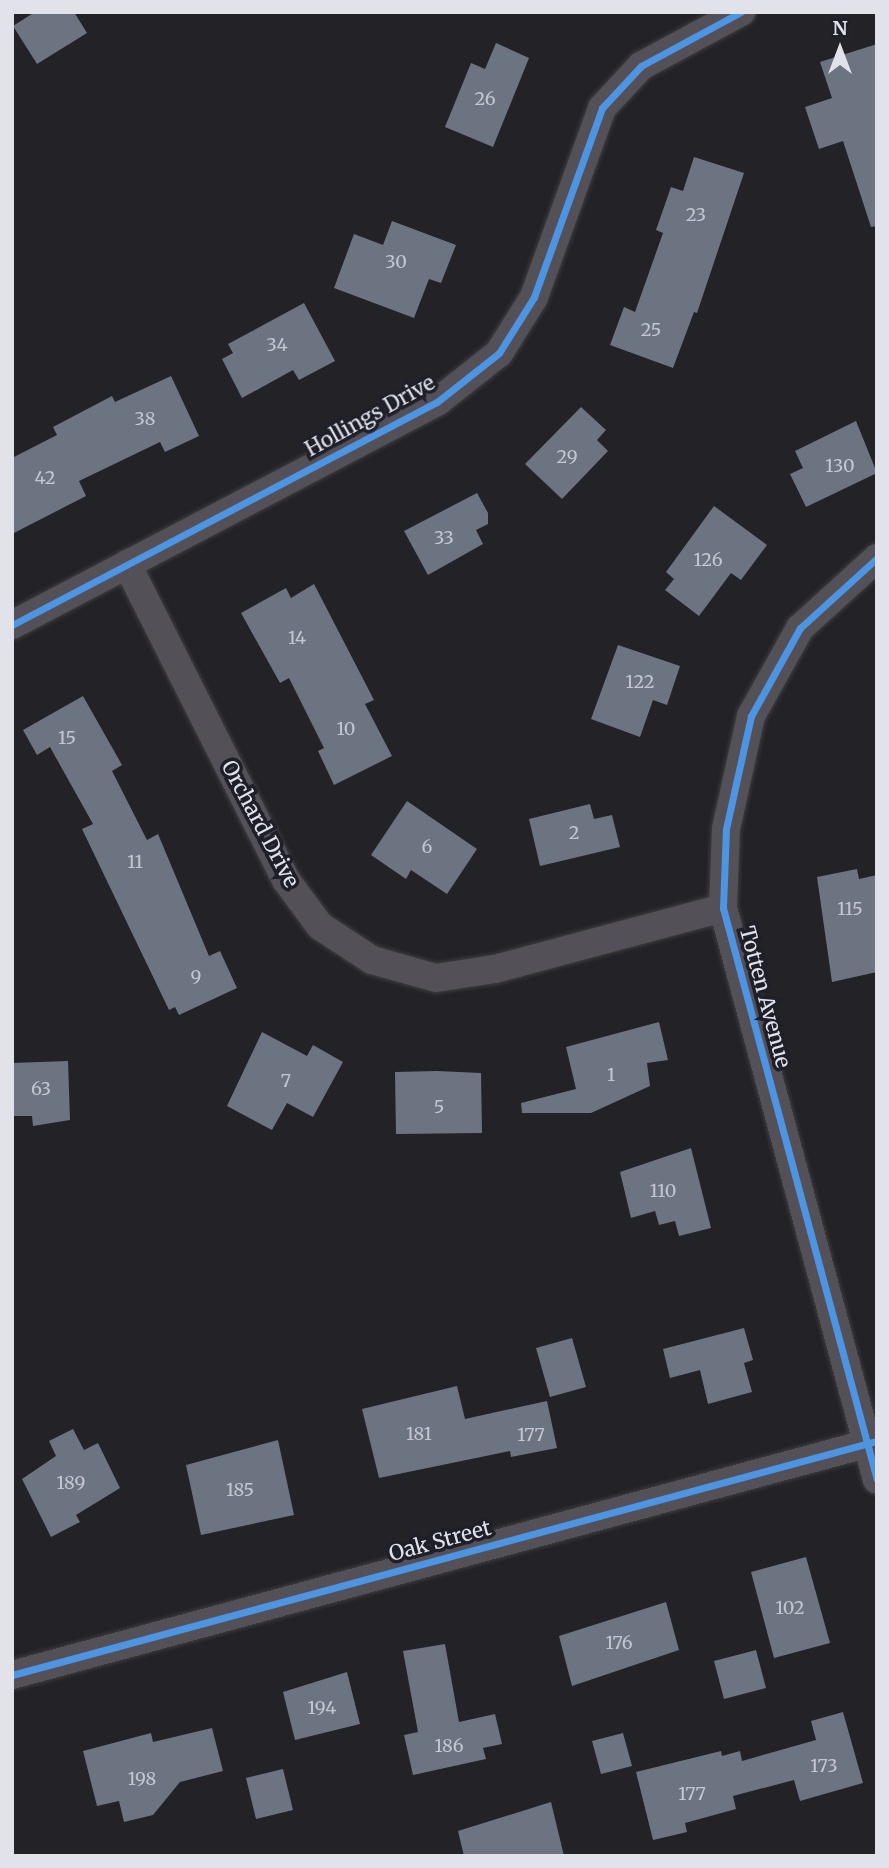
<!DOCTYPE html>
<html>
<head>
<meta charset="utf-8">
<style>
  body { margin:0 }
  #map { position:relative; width:889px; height:1868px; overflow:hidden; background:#222227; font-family:Merriweather,serif }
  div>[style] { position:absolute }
  .building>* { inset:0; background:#6c7482 }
  .roads { filter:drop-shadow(0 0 2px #3e3e41) drop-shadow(0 0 2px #3e3e41) }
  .minor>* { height:28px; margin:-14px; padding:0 14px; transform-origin:14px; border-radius:14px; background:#545058 }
  .cycleway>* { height:7px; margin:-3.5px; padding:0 3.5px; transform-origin:3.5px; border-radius:3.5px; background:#4d94e3 }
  span { translate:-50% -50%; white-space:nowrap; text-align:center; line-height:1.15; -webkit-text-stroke:7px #1f1f2a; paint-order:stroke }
  .number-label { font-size:18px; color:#c4c6d0 }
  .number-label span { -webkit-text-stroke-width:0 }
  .street-label { font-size:21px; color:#e2e2ea }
  .frame { position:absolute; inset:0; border:14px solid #e2e2ea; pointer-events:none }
  .north { position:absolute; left:805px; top:14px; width:70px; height:70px; -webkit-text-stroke:5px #1f1f2a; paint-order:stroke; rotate:0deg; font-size:19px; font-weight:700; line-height:28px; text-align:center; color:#e2e2ea }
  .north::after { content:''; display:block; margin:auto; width:24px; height:32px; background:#e2e2ea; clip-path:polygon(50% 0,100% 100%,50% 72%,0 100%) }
</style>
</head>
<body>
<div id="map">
  <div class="building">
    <div style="clip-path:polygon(35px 12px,74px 12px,87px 33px,37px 64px,13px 26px)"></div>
    <div style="clip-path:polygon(496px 43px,529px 58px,493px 147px,445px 127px,471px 63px,485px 69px)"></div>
    <div style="clip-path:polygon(877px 44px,877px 226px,871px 227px,843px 141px,819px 149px,805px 107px,832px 98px,820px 62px)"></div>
    <div style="clip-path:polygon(694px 157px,744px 173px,697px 313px,694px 312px,673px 368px,610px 345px,624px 307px,635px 312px,663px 233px,656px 230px,671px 187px,683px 191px)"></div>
    <div style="clip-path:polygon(392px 221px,456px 245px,441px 283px,429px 279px,414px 318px,334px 288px,354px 234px,383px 245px)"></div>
    <div style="clip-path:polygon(304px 303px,335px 361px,299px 380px,293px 370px,242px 398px,222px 359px,233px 353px,228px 344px)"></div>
    <div style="clip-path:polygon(171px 376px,199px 436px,165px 452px,160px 442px,79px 481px,86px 496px,12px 534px,12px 458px,57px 435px,53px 427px,112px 396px,115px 402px)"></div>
    <div style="clip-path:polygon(581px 407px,606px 430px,597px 440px,608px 451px,562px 499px,525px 464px)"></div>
    <div style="clip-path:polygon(856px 421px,877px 473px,806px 507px,790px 474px,803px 468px,795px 451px)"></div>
    <div style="clip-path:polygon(477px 493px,488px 513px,488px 524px,476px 530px,483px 544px,428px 575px,404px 531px)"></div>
    <div style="clip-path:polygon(714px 506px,767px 545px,741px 580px,731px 573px,699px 616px,665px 590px,674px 579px,666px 572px)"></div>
    <div style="clip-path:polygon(314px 584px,374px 700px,365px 704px,392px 756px,334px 785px,318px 751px,324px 748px,289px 678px,280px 683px,241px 613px,286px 588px,291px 598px)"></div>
    <div style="clip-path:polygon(618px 645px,680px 666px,667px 705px,653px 700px,640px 737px,591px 719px)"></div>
    <div style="clip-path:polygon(83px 696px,122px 765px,112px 771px,147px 840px,158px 834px,209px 956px,220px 951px,237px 988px,179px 1015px,175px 1007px,169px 1010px,82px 829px,93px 824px,50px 747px,37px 755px,23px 730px)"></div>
    <div style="clip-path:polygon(407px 801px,477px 849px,447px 894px,411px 870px,406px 879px,371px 855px)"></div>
    <div style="clip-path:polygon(590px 804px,594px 819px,612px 815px,620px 847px,540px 866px,529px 819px)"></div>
    <div style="clip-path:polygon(857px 869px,859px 879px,877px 875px,877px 972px,832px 982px,817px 877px)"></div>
    <div style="clip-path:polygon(659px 1022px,668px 1060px,647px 1063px,650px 1086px,591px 1113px,522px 1113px,521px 1103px,576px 1089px,566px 1047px)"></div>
    <div style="clip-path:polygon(262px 1032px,307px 1056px,313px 1045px,343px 1062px,313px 1117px,287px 1103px,272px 1130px,227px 1106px)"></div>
    <div style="clip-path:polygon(68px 1061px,70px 1120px,33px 1126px,32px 1116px,12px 1116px,12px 1063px)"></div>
    <div style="clip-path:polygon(437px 1071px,481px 1073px,482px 1133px,396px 1134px,395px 1072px)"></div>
    <div style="clip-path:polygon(691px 1148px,711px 1228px,679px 1236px,675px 1221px,659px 1225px,655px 1211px,631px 1218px,620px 1172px)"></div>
    <div style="clip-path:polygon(744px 1328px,753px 1360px,744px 1363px,752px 1392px,708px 1404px,700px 1370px,670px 1378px,663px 1349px)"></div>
    <div style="clip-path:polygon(572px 1338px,586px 1387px,550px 1397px,536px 1348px)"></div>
    <div style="clip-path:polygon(457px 1386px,465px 1419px,547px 1401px,557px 1448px,511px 1457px,510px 1451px,379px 1478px,362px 1409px)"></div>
    <div style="clip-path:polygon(73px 1429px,84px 1450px,98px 1443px,120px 1488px,76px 1515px,80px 1522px,51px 1537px,22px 1479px,56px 1456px,49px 1441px)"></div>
    <div style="clip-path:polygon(278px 1440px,294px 1515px,201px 1535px,186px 1465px)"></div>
    <div style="clip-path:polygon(806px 1557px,830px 1643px,774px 1658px,751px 1572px)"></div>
    <div style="clip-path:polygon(666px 1602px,679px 1650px,572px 1686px,559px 1636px)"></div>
    <div style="clip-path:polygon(445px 1644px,459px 1722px,495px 1714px,502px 1744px,483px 1748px,486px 1759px,413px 1775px,404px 1735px,418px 1732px,403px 1651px)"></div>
    <div style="clip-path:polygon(756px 1650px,766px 1688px,724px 1699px,714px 1661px)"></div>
    <div style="clip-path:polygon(347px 1672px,360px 1724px,295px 1740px,283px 1692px)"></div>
    <div style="clip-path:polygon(843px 1712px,863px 1783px,800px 1801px,794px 1780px,733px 1796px,736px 1809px,685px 1823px,687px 1832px,653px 1840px,636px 1772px,721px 1751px,722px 1756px,740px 1751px,742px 1761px,816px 1740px,811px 1721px)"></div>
    <div style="clip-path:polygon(212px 1728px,223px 1771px,180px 1782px,153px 1815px,124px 1822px,119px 1801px,97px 1806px,83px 1751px,151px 1733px,153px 1742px)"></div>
    <div style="clip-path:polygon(623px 1733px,632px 1766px,601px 1774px,592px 1741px)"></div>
    <div style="clip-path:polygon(283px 1769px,293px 1810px,256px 1819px,246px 1778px)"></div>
    <div style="clip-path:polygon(551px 1802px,564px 1856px,464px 1856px,458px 1831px)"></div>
  </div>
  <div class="roads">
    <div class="minor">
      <div style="left:877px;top:558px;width:104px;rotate:137.7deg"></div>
      <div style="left:800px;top:628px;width:101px;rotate:119.1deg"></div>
      <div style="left:751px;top:716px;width:116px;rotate:102.5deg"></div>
      <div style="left:726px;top:829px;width:79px;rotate:92.2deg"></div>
      <div style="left:723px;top:908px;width:592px;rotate:74.93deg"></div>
      <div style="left:127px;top:564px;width:354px;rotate:63.3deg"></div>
      <div style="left:286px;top:880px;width:57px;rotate:53.5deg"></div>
      <div style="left:320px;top:926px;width:62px;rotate:33.2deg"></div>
      <div style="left:372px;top:960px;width:66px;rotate:15.7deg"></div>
      <div style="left:436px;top:978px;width:60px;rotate:-8.7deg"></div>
      <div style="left:495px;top:969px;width:236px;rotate:-15deg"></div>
      <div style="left:12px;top:625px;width:480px;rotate:-27.7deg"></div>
      <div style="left:437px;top:402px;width:79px;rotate:-38.3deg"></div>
      <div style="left:499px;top:353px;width:66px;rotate:-58deg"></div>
      <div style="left:534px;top:297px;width:201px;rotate:-70.2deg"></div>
      <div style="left:602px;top:108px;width:57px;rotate:-47.1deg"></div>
      <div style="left:641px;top:66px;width:114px;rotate:-28.4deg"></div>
      <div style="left:12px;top:1675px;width:896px;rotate:-15.14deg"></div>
    </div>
  </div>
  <div class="cycleway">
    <div style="left:877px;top:558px;width:104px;rotate:137.7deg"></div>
    <div style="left:800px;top:628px;width:101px;rotate:119.1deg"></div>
    <div style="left:751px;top:716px;width:116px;rotate:102.5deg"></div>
    <div style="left:726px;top:829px;width:79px;rotate:92.2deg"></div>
    <div style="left:723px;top:908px;width:592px;rotate:74.93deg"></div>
    <div style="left:12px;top:625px;width:480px;rotate:-27.7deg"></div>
    <div style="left:437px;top:402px;width:79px;rotate:-38.3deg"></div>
    <div style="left:499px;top:353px;width:66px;rotate:-58deg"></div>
    <div style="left:534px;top:297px;width:201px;rotate:-70.2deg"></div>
    <div style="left:602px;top:108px;width:57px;rotate:-47.1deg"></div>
    <div style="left:641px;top:66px;width:114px;rotate:-28.4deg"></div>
    <div style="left:12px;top:1675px;width:896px;rotate:-15.14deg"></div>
  </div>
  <div class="number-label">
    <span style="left:485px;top:99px">26</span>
    <span style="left:696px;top:215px">23</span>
    <span style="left:396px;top:262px">30</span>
    <span style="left:651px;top:330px">25</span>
    <span style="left:277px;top:345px">34</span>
    <span style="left:145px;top:419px">38</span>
    <span style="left:567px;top:457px">29</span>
    <span style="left:840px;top:466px">130</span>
    <span style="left:45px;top:478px">42</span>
    <span style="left:444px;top:538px">33</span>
    <span style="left:708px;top:560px">126</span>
    <span style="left:297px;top:638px">14</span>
    <span style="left:640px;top:682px">122</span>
    <span style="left:346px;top:729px">10</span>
    <span style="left:67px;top:738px">15</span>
    <span style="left:574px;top:833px">2</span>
    <span style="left:427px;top:847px">6</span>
    <span style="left:135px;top:862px">11</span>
    <span style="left:850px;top:909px">115</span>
    <span style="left:196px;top:977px">9</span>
    <span style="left:611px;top:1075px">1</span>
    <span style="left:286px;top:1081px">7</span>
    <span style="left:41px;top:1089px">63</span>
    <span style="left:439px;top:1107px">5</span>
    <span style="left:663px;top:1191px">110</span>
    <span style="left:419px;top:1434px">181</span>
    <span style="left:531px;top:1435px">177</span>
    <span style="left:71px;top:1483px">189</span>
    <span style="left:240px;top:1490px">185</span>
    <span style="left:790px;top:1608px">102</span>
    <span style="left:619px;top:1643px">176</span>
    <span style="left:322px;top:1708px">194</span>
    <span style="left:449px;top:1746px">186</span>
    <span style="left:824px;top:1766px">173</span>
    <span style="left:142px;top:1779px">198</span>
    <span style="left:692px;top:1794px">177</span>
  </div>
  <div class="street-label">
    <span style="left:370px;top:416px;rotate:-29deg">Hollings Drive</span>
    <span style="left:260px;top:824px;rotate:62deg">Orchard Drive</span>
    <span style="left:765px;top:997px;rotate:75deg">Totten Avenue</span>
    <span style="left:440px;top:1541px;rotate:-15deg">Oak Street</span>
  </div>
  <div class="frame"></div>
  <div class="north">N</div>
</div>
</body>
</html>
